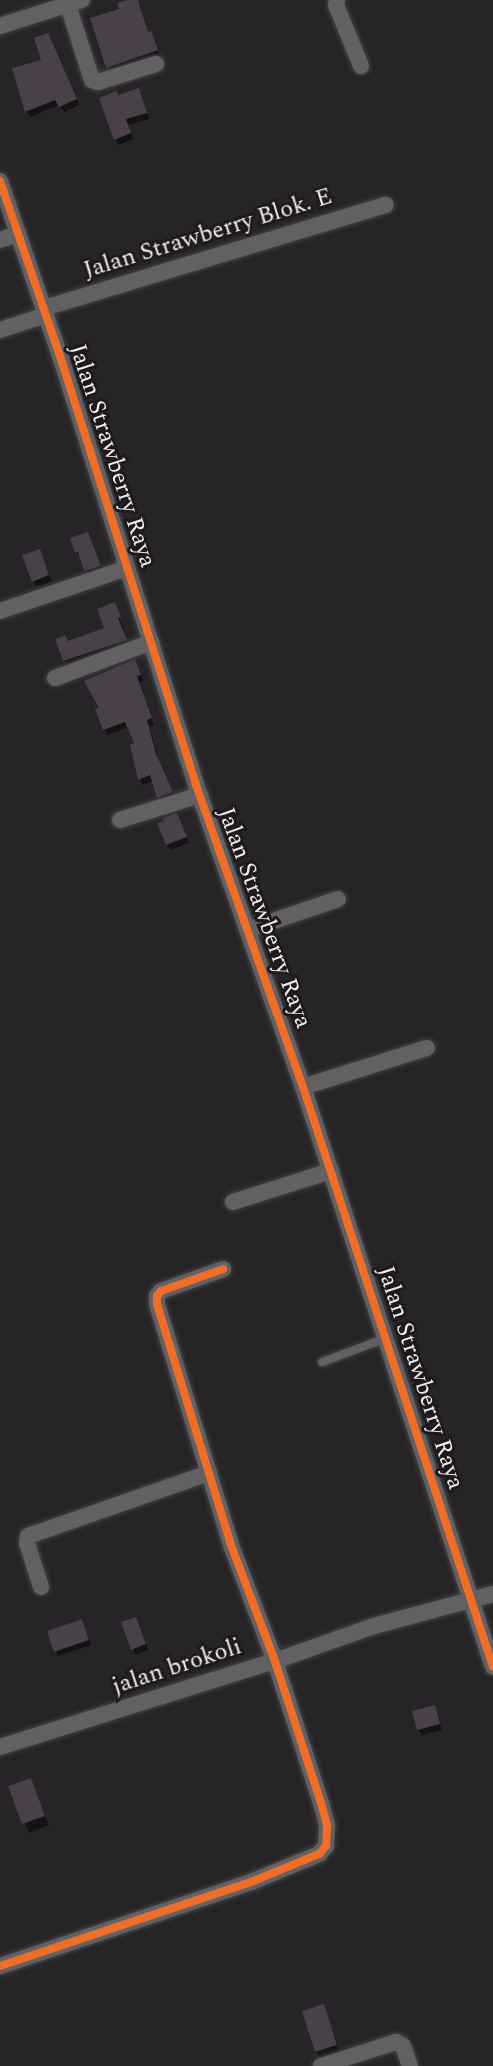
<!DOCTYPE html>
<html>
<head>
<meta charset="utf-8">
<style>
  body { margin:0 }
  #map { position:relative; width:493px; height:2066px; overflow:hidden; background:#262426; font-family:Spectral,serif }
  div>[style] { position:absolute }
  .shadow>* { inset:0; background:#0007 }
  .building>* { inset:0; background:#494049 }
  .roads { filter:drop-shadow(0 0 2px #444244) drop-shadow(0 0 2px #444244) }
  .service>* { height:8px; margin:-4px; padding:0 4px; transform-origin:4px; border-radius:4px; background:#626062 }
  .minor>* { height:16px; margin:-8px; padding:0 8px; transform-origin:8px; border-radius:8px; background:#626062 }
  .cycleway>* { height:8px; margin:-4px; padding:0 4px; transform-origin:4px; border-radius:4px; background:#ee6e29 }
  span { translate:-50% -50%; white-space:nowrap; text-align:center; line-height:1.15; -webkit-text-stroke:6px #1e191d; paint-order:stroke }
  .street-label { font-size:24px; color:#f0edef }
</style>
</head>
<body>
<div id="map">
  <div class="shadow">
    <div style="clip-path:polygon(133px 0,137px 0,140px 5px,148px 33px,153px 38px,160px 56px,111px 74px,92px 19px,121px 10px)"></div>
    <div style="clip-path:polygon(51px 41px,79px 105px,64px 112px,59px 105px,30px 117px,26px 111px)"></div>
    <div style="clip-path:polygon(139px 90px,149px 119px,128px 125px,133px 139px,119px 145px,115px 139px,118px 97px)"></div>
    <div style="clip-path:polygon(90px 539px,103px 572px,89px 576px,82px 558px,76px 552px)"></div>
    <div style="clip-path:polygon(42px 556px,52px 582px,36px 587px,33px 581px)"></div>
    <div style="clip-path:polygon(115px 604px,129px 646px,68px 666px,65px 660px,68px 642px,106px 628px)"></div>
    <div style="clip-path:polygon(135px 661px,144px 681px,140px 682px,154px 725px,149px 726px,159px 761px,175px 798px,161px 803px,153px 781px,143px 785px,140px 779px,132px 746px,136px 744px,129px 727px,107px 735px,104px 729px,101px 709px)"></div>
    <div style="clip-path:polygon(180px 821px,189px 843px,170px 850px,167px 844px)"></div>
    <div style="clip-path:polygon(84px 1625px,91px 1645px,58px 1656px,56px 1651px)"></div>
    <div style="clip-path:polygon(139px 1625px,148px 1650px,136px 1655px,133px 1649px)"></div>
    <div style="clip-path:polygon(434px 1707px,442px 1730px,422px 1735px,418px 1729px)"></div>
    <div style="clip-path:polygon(30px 1780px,49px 1825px,29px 1833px,10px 1787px)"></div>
    <div style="clip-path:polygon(323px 2006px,341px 2054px,321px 2060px,316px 2051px)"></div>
  </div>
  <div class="building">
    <div style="clip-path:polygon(127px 0,138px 0,148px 32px,151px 31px,158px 50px,106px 68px,90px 18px,119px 9px,117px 3px)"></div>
    <div style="clip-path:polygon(48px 33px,77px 99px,59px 107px,55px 100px,25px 112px,12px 68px,41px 60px,34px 38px)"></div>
    <div style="clip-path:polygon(139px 88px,147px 113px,126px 119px,131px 133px,114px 140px,99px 98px,116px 91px,118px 95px)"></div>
    <div style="clip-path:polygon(88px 532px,101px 566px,84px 571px,78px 552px,75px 553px,70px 538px)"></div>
    <div style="clip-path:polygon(40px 549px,49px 575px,32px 582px,22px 555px)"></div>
    <div style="clip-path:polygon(115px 602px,121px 617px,118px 618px,127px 640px,63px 661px,55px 639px,65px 635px,68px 641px,104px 628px,97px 609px)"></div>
    <div style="clip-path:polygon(135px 659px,141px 675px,137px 676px,152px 718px,147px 720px,156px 754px,173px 792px,157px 798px,150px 775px,138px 780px,130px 745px,134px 743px,125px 722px,103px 730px,95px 709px,99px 708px,84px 681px)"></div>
    <div style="clip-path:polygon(177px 813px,187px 837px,166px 845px,157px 823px,164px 821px,163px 818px)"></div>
    <div style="clip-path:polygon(136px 1617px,146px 1644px,131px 1650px,121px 1622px)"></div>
    <div style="clip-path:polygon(82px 1619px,89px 1640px,54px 1652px,47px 1631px)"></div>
    <div style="clip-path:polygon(435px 1705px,440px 1724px,417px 1730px,412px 1711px)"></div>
    <div style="clip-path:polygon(31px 1778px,45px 1816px,22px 1824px,8px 1786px)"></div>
    <div style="clip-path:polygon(324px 2004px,337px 2045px,315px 2052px,302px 2011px)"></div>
  </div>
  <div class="roads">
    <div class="service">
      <div style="left:322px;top:1362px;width:68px;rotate:-20.6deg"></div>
    </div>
    <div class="minor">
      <div style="left:337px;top:0;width:5px;rotate:101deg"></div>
      <div style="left:336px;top:5px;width:66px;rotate:67.7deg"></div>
      <div style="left:68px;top:5px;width:79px;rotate:72.3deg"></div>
      <div style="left:92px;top:80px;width:6px;rotate:18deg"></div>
      <div style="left:98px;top:82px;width:61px;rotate:-17.2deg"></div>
      <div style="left:0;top:26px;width:86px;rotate:-17.6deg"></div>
      <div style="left:0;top:181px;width:188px;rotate:71.1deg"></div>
      <div style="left:61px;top:359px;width:447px;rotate:72.4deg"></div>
      <div style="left:196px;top:785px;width:320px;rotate:70.5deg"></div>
      <div style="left:303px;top:1087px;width:610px;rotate:71.86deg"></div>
      <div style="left:0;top:240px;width:19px;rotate:-18deg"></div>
      <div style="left:44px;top:308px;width:357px;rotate:-16.8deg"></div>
      <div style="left:0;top:330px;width:48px;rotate:-18.1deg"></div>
      <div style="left:0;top:611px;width:134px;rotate:-18.7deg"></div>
      <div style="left:55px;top:678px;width:103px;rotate:-20.4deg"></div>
      <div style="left:120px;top:820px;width:84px;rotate:-17.4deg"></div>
      <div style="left:247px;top:930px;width:96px;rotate:-18.8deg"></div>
      <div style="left:303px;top:1087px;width:130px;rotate:-17.5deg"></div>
      <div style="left:233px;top:1202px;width:103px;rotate:-17.6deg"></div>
      <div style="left:41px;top:1587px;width:46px;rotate:-107.7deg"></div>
      <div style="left:27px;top:1543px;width:7px;rotate:-82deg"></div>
      <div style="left:28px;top:1536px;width:192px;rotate:-19.2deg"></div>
      <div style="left:0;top:1747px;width:288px;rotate:-17.4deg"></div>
      <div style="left:275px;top:1661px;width:105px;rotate:-19.5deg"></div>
      <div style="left:374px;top:1626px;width:123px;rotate:-15.1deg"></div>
      <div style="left:0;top:1966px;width:265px;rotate:-18.5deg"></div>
      <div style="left:251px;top:1882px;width:74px;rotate:-22.4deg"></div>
      <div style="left:319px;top:1854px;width:11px;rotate:-49deg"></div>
      <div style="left:326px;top:1846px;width:21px;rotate:-87deg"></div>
      <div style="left:327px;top:1825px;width:20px;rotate:-105deg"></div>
      <div style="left:322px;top:1806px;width:152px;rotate:-108deg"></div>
      <div style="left:275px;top:1661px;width:121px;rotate:-110.8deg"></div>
      <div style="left:232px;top:1548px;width:255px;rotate:-107.1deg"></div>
      <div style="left:157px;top:1304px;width:8px;rotate:-90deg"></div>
      <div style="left:157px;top:1296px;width:6px;rotate:-51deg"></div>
      <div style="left:161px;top:1291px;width:66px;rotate:-19.5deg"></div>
      <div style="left:321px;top:2066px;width:79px;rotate:-17.7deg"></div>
      <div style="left:396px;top:2042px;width:8px;rotate:30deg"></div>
      <div style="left:403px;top:2046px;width:21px;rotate:71deg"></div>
    </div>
  </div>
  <div class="cycleway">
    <div style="left:0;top:181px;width:188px;rotate:71.1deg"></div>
    <div style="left:61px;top:359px;width:447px;rotate:72.4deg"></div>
    <div style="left:196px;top:785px;width:320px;rotate:70.5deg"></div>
    <div style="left:303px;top:1087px;width:610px;rotate:71.86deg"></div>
    <div style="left:0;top:1966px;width:265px;rotate:-18.5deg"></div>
    <div style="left:251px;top:1882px;width:74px;rotate:-22.4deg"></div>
    <div style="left:319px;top:1854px;width:11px;rotate:-49deg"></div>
    <div style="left:326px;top:1846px;width:21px;rotate:-87deg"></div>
    <div style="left:327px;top:1825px;width:20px;rotate:-105deg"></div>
    <div style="left:322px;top:1806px;width:152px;rotate:-108deg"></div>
    <div style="left:275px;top:1661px;width:121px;rotate:-110.8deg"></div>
    <div style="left:232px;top:1548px;width:255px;rotate:-107.1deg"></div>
    <div style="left:157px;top:1304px;width:8px;rotate:-90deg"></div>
    <div style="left:157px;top:1296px;width:6px;rotate:-51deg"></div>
    <div style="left:161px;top:1291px;width:66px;rotate:-19.5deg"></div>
  </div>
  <div class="street-label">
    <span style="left:208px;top:234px;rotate:-17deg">Jalan Strawberry Blok. E</span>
    <span style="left:112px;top:456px;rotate:72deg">Jalan Strawberry Raya</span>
    <span style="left:264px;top:918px;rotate:70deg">Jalan Strawberry Raya</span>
    <span style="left:420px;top:1378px;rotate:72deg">Jalan Strawberry Raya</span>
    <span style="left:177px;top:1667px;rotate:-18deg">jalan brokoli</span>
  </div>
</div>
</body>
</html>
